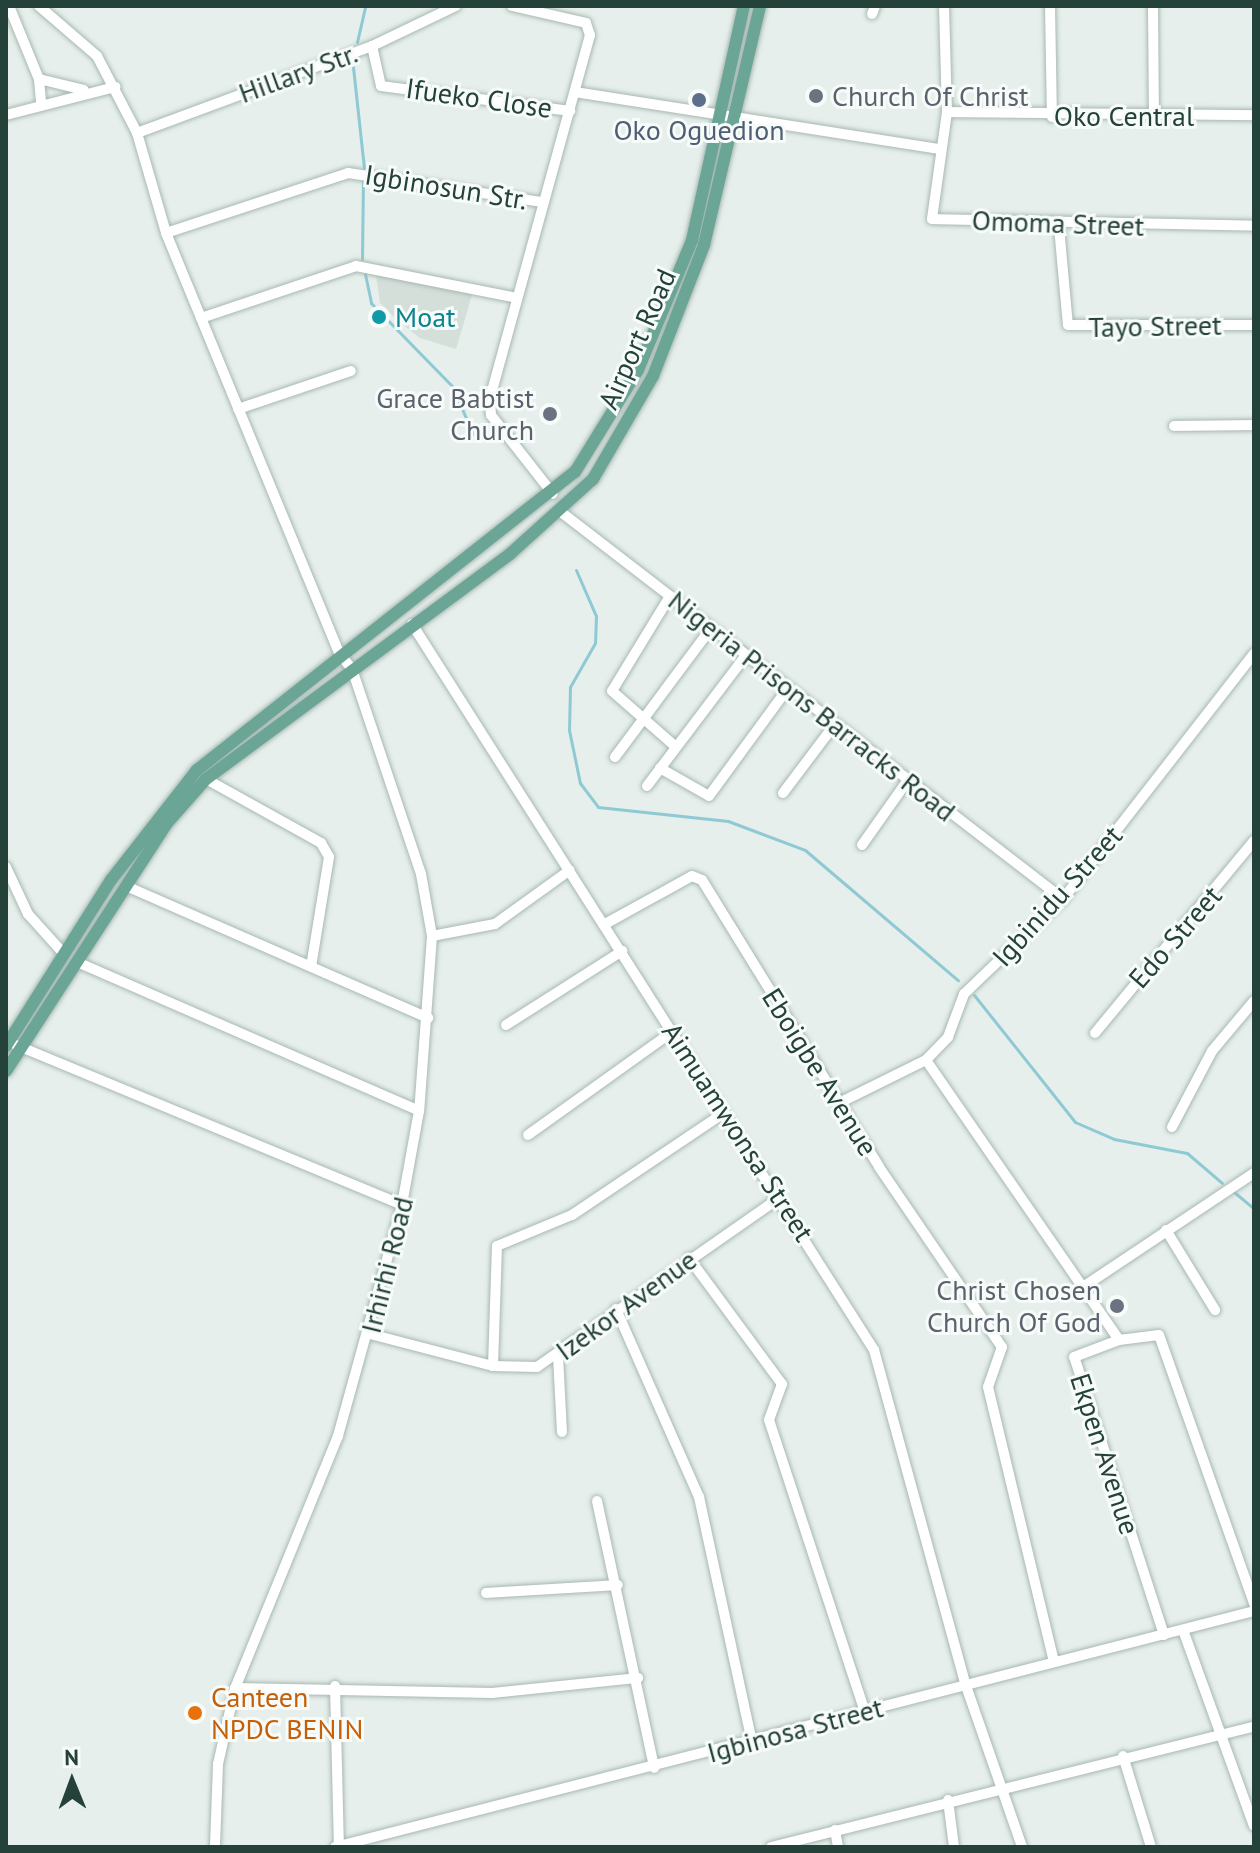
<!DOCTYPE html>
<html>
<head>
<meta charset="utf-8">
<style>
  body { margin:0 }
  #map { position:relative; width:1260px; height:1853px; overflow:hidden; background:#e6efeb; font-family:"PT Sans",sans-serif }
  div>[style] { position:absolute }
  .built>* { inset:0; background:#d4dfda }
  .stream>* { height:3px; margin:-1.5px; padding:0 1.5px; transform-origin:1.5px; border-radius:1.5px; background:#8ec9d4 }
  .roads { filter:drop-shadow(0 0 2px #a8b8b2) drop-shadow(0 0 2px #a8b8b2) }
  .minor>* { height:10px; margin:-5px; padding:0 5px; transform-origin:5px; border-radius:5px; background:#fff }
  .major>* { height:12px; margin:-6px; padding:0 6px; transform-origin:6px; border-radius:6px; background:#6aa596 }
  .dots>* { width:22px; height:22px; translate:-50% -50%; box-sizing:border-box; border:4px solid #f7fbf9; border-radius:50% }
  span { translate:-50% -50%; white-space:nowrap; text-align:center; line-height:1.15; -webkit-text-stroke:6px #f7fbf9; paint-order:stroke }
  .street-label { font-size:28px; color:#24423a }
  .worship-label { font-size:28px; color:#5b616d }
  .left { translate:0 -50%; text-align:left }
  .right { translate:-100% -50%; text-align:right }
  .service-label { font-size:28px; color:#4e5e75 }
  .culture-label { font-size:28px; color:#0d838f }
  .food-label { font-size:28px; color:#c56008 }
  .frame { position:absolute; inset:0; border:8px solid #24423a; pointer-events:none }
  .north { position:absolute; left:32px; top:1741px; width:80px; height:80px; -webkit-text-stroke:6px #f7fbf9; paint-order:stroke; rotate:359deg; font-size:22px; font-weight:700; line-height:32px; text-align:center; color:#24423a }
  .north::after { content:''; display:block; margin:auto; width:28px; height:36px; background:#24423a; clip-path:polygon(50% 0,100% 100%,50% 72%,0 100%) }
</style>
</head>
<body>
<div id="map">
  <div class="built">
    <div style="clip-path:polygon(376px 275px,473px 292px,456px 349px,420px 338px,397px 320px,380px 303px)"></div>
  </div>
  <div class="stream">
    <div style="left:357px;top:42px;width:37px;rotate:-77deg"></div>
    <div style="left:353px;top:67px;width:102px;rotate:83.8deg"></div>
    <div style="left:362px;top:259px;width:78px;rotate:-89.3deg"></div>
    <div style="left:365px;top:274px;width:30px;rotate:78deg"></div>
    <div style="left:371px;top:303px;width:116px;rotate:45.7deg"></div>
    <div style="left:452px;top:386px;width:52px;rotate:66.4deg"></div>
    <div style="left:576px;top:570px;width:50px;rotate:66.5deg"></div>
    <div style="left:596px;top:616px;width:27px;rotate:92deg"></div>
    <div style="left:595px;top:643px;width:51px;rotate:119.6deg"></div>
    <div style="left:570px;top:687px;width:43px;rotate:91.3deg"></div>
    <div style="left:569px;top:730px;width:54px;rotate:78.3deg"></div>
    <div style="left:580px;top:783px;width:30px;rotate:53deg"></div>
    <div style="left:598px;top:807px;width:131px;rotate:6.1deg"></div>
    <div style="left:728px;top:821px;width:82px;rotate:20.6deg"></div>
    <div style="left:805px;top:850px;width:201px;rotate:40.4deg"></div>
    <div style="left:974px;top:995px;width:162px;rotate:51.5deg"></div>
    <div style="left:1075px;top:1122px;width:43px;rotate:23.6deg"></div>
    <div style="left:1114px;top:1139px;width:74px;rotate:10.9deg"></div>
    <div style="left:1187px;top:1153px;width:46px;rotate:40.6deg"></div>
    <div style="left:1234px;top:1192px;width:26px;rotate:40deg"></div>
  </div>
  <div class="roads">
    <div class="minor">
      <div style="left:9px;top:6px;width:79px;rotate:67.7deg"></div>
      <div style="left:39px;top:79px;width:23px;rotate:85deg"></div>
      <div style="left:39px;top:6px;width:77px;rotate:40.8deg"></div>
      <div style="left:97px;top:56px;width:87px;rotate:62.5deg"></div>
      <div style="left:137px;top:133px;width:104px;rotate:73.8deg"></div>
      <div style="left:166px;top:233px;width:454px;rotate:67.6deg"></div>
      <div style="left:339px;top:653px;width:21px;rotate:51deg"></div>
      <div style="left:352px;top:669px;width:216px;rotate:71.4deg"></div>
      <div style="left:421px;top:874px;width:63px;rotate:79.9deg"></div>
      <div style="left:432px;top:936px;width:175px;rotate:94.2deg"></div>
      <div style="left:419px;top:1111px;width:96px;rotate:100.3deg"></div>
      <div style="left:402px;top:1205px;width:240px;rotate:105.5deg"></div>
      <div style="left:338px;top:1436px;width:272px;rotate:112.2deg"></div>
      <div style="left:235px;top:1688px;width:78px;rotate:102.6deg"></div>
      <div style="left:218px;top:1764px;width:83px;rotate:92.1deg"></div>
      <div style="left:512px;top:6px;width:76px;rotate:12.9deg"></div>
      <div style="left:586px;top:23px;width:13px;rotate:72deg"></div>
      <div style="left:590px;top:35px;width:377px;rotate:105.4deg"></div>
      <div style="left:490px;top:398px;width:17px;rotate:87deg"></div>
      <div style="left:491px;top:415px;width:100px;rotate:51.9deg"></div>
      <div style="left:944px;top:6px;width:106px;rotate:88.4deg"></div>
      <div style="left:947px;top:112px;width:108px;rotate:98deg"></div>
      <div style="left:932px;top:219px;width:322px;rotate:1.2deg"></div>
      <div style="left:1050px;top:6px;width:111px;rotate:89deg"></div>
      <div style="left:1153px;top:6px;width:111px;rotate:89.5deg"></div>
      <div style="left:872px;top:14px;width:9px;rotate:-69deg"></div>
      <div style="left:372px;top:46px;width:41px;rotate:77.3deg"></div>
      <div style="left:381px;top:86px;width:191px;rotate:7.5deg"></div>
      <div style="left:39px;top:79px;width:46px;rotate:13.7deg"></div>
      <div style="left:575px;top:92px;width:366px;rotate:8.9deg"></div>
      <div style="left:947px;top:112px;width:307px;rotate:0.6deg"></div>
      <div style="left:6px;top:115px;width:113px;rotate:-14.4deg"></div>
      <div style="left:137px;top:133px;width:251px;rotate:-20.3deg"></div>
      <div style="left:372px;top:46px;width:93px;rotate:-25.5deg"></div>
      <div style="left:1059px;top:227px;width:98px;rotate:84.8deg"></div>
      <div style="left:1068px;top:325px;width:186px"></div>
      <div style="left:166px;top:233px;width:192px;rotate:-18.2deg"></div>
      <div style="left:348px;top:173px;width:197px;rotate:8.5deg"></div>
      <div style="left:201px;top:318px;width:163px;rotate:-18.5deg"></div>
      <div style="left:356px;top:266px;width:164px;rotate:11.2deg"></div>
      <div style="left:238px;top:409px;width:119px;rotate:-18.6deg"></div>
      <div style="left:1174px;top:426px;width:80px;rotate:-0.7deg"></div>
      <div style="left:561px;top:512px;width:634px;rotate:37.63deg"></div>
      <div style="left:670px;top:596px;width:111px;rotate:121.4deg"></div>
      <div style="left:612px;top:691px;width:85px;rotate:41.2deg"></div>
      <div style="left:412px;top:624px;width:861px;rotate:57.53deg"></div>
      <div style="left:874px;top:1350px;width:345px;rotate:74.7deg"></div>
      <div style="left:965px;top:1683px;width:174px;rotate:70.8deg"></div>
      <div style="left:615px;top:757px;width:161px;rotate:-53.3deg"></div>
      <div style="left:660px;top:768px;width:56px;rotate:29.7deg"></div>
      <div style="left:709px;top:796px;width:134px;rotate:-53.8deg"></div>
      <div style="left:206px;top:779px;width:132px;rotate:29.1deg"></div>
      <div style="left:321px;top:843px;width:16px;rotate:60deg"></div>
      <div style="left:329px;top:857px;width:111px;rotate:99.3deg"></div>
      <div style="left:647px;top:786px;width:164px;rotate:-52.9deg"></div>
      <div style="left:783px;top:793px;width:86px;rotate:-53deg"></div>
      <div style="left:862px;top:845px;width:80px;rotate:-54.7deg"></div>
      <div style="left:6px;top:867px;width:52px;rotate:64.9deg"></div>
      <div style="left:28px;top:914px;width:54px;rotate:48deg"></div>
      <div style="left:126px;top:886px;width:330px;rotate:23.6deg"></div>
      <div style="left:605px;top:924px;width:99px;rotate:-28.9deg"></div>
      <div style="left:692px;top:876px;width:11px;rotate:22deg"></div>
      <div style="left:702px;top:880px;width:337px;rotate:58.3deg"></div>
      <div style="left:879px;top:1167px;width:218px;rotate:55.7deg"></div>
      <div style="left:1002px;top:1347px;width:42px;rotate:109.3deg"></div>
      <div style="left:988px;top:1387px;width:282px;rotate:76.5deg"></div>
      <div style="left:432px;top:936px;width:64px;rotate:-10.8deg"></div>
      <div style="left:495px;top:924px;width:92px;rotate:-35.8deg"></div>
      <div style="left:77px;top:962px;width:373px;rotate:23.5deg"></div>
      <div style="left:506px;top:1025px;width:138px;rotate:-32.5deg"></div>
      <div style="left:1095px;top:1033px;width:249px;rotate:-50.4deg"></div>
      <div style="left:16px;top:1045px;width:418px;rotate:22.5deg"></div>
      <div style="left:926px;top:1060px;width:340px;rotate:55.4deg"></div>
      <div style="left:839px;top:1103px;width:97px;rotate:-26.3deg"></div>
      <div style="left:926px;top:1060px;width:32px;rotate:-46deg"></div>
      <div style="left:948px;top:1037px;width:46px;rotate:-69.6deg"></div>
      <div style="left:964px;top:994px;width:137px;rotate:-43.8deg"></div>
      <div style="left:1063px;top:899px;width:311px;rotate:-52.1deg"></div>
      <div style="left:1172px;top:1127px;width:86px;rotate:-62.2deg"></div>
      <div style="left:1212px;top:1051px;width:65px;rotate:-50deg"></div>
      <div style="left:528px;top:1135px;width:178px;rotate:-35.6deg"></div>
      <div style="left:1166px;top:1230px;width:94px;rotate:58.5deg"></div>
      <div style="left:689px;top:1258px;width:157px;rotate:53.6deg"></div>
      <div style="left:782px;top:1384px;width:38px;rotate:110deg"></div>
      <div style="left:769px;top:1420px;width:307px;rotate:71.8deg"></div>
      <div style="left:1086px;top:1285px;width:202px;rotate:-33.7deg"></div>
      <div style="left:616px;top:1309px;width:206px;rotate:66.2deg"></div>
      <div style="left:699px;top:1497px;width:252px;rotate:77.8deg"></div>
      <div style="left:370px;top:1334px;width:127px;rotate:14.6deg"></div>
      <div style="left:493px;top:1366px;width:44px;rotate:1.3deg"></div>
      <div style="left:537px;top:1367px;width:292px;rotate:-34.9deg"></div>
      <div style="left:558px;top:1356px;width:76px;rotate:87deg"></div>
      <div style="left:493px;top:1366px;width:120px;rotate:-88.1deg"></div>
      <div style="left:497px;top:1246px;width:81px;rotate:-22.5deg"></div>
      <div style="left:572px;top:1215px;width:183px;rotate:-33.9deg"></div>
      <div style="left:597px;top:1501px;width:273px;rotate:77.9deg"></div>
      <div style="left:486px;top:1593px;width:132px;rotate:-3.5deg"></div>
      <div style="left:1183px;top:1630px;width:208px;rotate:70.1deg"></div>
      <div style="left:1164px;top:1635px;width:292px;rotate:-107.9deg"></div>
      <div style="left:1074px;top:1357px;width:48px;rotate:-20.7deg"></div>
      <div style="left:1119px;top:1340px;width:40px;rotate:-7.1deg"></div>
      <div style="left:1159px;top:1335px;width:285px;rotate:70.5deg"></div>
      <div style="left:335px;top:1686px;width:160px;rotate:88.6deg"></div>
      <div style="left:235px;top:1688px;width:257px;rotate:1.1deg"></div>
      <div style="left:492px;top:1693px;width:147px;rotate:-5.9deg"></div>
      <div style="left:1123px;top:1756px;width:95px;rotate:72.9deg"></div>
      <div style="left:948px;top:1800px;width:47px;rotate:82.7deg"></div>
      <div style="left:835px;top:1830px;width:17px;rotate:80deg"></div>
      <div style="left:335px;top:1847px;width:949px;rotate:-14.4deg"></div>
      <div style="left:771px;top:1847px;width:498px;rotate:-14deg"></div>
    </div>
    <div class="major">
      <div style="left:6px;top:1046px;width:196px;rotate:-57.7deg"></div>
      <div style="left:111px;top:880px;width:140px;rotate:-52deg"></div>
      <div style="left:197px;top:770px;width:481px;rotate:-38.3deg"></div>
      <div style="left:575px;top:472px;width:120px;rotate:-58.3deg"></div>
      <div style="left:638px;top:370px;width:141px;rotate:-67.4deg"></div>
      <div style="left:692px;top:240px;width:240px;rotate:-77.5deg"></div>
      <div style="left:6px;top:1071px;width:297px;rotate:-57deg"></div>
      <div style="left:168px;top:822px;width:57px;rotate:-48.5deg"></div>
      <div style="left:206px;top:779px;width:378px;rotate:-36.5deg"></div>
      <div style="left:510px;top:554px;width:112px;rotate:-42.1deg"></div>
      <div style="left:593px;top:479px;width:119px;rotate:-59.8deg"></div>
      <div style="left:653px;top:376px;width:141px;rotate:-68.7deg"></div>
      <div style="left:704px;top:245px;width:245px;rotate:-76.8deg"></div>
    </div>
  </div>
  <div class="dots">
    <div style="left:816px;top:96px;background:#6b7280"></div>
    <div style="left:699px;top:100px;background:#5c6f8a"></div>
    <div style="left:379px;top:317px;background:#0f9aa8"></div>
    <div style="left:550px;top:414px;background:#6b7280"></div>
    <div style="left:1117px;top:1306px;background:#6b7280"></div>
    <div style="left:195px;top:1713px;background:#e8710a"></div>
  </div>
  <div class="street-label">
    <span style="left:298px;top:73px;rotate:-20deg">Hillary Str.</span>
    <span style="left:479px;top:98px;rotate:8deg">Ifueko Close</span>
    <span style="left:1124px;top:116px">Oko Central</span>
    <span style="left:446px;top:187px;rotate:9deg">Igbinosun Str.</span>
    <span style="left:1058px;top:223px;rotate:2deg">Omoma Street</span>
    <span style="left:1155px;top:326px;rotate:-1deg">Tayo Street</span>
    <span style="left:637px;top:339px;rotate:-66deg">Airport Road</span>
    <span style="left:812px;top:706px;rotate:38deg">Nigeria Prisons Barracks Road</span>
    <span style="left:1057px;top:896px;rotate:-48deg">Igbinidu Street</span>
    <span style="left:1175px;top:937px;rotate:-49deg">Edo Street</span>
    <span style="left:820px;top:1072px;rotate:58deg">Eboigbe Avenue</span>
    <span style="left:738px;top:1132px;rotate:57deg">Aimuamwonsa Street</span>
    <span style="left:387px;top:1265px;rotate:-76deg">Irhirhi Road</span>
    <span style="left:626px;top:1305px;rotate:-36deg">Izekor Avenue</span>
    <span style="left:1105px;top:1454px;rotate:72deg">Ekpen Avenue</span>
    <span style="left:795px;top:1730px;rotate:-15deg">Igbinosa Street</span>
  </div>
  <div class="worship-label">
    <span class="left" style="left:832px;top:96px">Church Of Christ</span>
    <span class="right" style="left:534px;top:414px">Grace Babtist<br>Church</span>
    <span class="right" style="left:1101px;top:1306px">Christ Chosen<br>Church Of God</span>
  </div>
  <div class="service-label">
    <span style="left:699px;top:130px">Oko Oguedion</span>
  </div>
  <div class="culture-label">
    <span class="left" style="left:395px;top:317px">Moat</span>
  </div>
  <div class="food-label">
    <span class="left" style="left:211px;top:1713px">Canteen<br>NPDC BENIN</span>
  </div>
  <div class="frame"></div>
  <div class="north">N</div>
</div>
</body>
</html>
